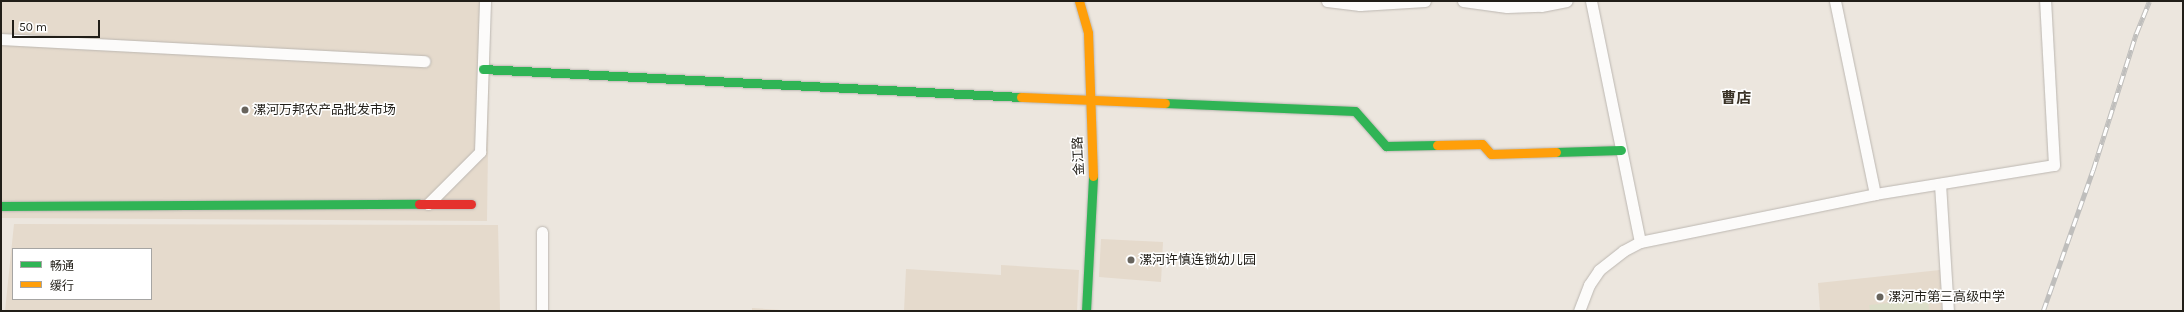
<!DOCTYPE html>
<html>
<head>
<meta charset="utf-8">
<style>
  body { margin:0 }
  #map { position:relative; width:2184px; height:312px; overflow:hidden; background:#ece6de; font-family:Karla,"Noto Sans SC",sans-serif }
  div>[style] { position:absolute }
  .built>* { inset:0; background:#e5dacc }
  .green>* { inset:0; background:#dcdec9 }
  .roads { filter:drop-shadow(0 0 1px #bcb7b1) drop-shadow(0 0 1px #bcb7b1) }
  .street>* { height:11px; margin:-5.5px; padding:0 5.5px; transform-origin:5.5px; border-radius:5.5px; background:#fcfbfa }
  .fast>* { height:9px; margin:-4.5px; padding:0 4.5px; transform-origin:4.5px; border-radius:4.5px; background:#30b455 }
  .slow>* { height:9px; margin:-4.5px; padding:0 4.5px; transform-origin:4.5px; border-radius:4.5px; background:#ff9f0a }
  .jam>* { height:9px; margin:-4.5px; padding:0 4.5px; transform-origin:4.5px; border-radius:4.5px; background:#e5322d }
  .rail>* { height:4.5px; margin-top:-2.25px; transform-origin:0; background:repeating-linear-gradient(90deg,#fff 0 9px,#bfbebc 0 18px); box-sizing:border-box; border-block:1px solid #bfbebc }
  .dots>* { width:11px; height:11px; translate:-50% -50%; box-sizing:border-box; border:2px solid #fff; border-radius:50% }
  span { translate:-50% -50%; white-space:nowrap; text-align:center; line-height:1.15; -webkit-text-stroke:3px #fff; paint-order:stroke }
  .poi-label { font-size:13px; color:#211e18 }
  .left { translate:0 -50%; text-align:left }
  .street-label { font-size:13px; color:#211e18 }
  .quarter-label { font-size:15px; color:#3a3226; font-weight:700 }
  .frame { position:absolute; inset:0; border:2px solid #211e18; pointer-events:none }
  .legend { position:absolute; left:12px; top:248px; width:140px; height:52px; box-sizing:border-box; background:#fff; border:1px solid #a6a5a3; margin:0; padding:5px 7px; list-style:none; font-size:12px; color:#211e18 }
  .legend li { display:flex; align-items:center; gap:8px; height:20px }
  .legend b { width:20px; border:1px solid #a6a5a3 }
  .scale { position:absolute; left:12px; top:20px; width:88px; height:18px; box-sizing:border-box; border:2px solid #211e18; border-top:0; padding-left:5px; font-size:12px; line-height:14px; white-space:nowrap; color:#211e18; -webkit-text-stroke:3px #fff; paint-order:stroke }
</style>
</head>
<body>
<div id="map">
  <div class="built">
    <div style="clip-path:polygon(1px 1px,490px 1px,487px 221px,1px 218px)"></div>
    <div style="clip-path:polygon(evenodd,14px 224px,498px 225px,500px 311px,5px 311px,14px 224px,13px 249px,151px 249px,151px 299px,13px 299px,13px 249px)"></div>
    <div style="clip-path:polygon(1101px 239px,1163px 242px,1161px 282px,1099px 277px)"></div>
    <div style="clip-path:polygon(1001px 265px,1079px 270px,1077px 311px,904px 311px,906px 269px,1001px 275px)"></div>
    <div style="clip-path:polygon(1940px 270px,1942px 311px,1820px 311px,1818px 283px)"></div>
    <div style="clip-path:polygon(752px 308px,796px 311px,752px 311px)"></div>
  </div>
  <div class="green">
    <div style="clip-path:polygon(1928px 299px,1929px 311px,1870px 311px,1869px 305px)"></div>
  </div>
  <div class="roads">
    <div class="street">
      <div style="left:1327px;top:1px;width:33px;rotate:7deg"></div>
      <div style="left:1360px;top:5px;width:4px;rotate:-104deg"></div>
      <div style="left:1463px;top:1px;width:44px;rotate:7.8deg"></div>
      <div style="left:1507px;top:7px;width:34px;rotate:-2deg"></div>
      <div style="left:1541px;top:6px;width:26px;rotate:-11deg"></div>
      <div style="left:1591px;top:1px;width:246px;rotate:78.5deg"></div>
      <div style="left:1640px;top:242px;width:240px;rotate:-11.5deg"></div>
      <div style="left:1835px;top:1px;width:197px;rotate:78.3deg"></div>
      <div style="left:1875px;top:194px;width:181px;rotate:-9.2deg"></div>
      <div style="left:2054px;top:165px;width:164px;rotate:-93.1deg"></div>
      <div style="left:1360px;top:5px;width:65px;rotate:-3.5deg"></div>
      <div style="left:1px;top:39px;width:424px;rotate:3deg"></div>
      <div style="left:1940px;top:184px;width:127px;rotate:86.4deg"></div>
      <div style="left:428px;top:204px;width:74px;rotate:-45deg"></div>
      <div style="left:480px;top:152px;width:151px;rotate:-88.1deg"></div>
      <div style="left:542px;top:232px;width:79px;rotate:90deg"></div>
      <div style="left:1579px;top:311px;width:28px;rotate:-69deg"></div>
      <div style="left:1589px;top:285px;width:18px;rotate:-56deg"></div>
      <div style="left:1599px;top:270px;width:31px;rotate:-38deg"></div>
      <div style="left:1623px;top:251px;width:19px;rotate:-28deg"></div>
    </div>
    <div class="fast">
      <div style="left:483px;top:69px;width:539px;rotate:2.98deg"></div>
      <div style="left:1165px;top:103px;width:190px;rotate:2.4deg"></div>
      <div style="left:1355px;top:111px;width:47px;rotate:48.5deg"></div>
      <div style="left:1386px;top:146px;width:51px;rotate:-1.1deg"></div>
      <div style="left:1556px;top:152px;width:65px;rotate:-1.8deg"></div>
      <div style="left:1px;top:206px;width:418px;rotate:-0.3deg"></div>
      <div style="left:1086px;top:311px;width:135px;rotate:-87deg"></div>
    </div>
    <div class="slow">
      <div style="left:1079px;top:1px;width:33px;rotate:74deg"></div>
      <div style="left:1088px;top:33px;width:143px;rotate:88deg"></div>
      <div style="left:1021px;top:97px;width:144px;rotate:2.4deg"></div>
      <div style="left:1437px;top:145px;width:45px;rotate:-1.3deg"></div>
      <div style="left:1482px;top:144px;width:13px;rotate:48deg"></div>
      <div style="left:1491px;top:154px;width:65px;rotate:-1.8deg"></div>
    </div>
    <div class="jam">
      <div style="left:419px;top:204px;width:52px"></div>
    </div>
  </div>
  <div class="rail">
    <div style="left:2043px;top:311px;width:150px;rotate:-70.5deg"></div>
    <div style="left:2093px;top:170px;width:143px;rotate:-72.5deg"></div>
    <div style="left:2136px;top:34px;width:35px;rotate:-68deg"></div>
  </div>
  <div class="dots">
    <div style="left:245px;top:110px;background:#68645d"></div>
    <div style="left:1131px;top:260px;background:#68645d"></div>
    <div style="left:1880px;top:297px;background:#68645d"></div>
  </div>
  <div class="poi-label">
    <span class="left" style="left:253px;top:110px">漯河万邦农产品批发市场</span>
    <span class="left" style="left:1139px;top:260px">漯河许慎连锁幼儿园</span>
    <span class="left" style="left:1888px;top:297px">漯河市第三高级中学</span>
  </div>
  <div class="street-label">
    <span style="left:1079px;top:156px;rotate:-93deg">金江路</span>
  </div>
  <div class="quarter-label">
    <span style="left:1736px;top:99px">曹店</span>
  </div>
  <div class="frame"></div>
  <ul class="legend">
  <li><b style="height:5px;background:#30b455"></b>畅通</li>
  <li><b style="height:5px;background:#ff9f0a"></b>缓行</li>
  </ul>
  <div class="scale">50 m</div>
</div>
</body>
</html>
